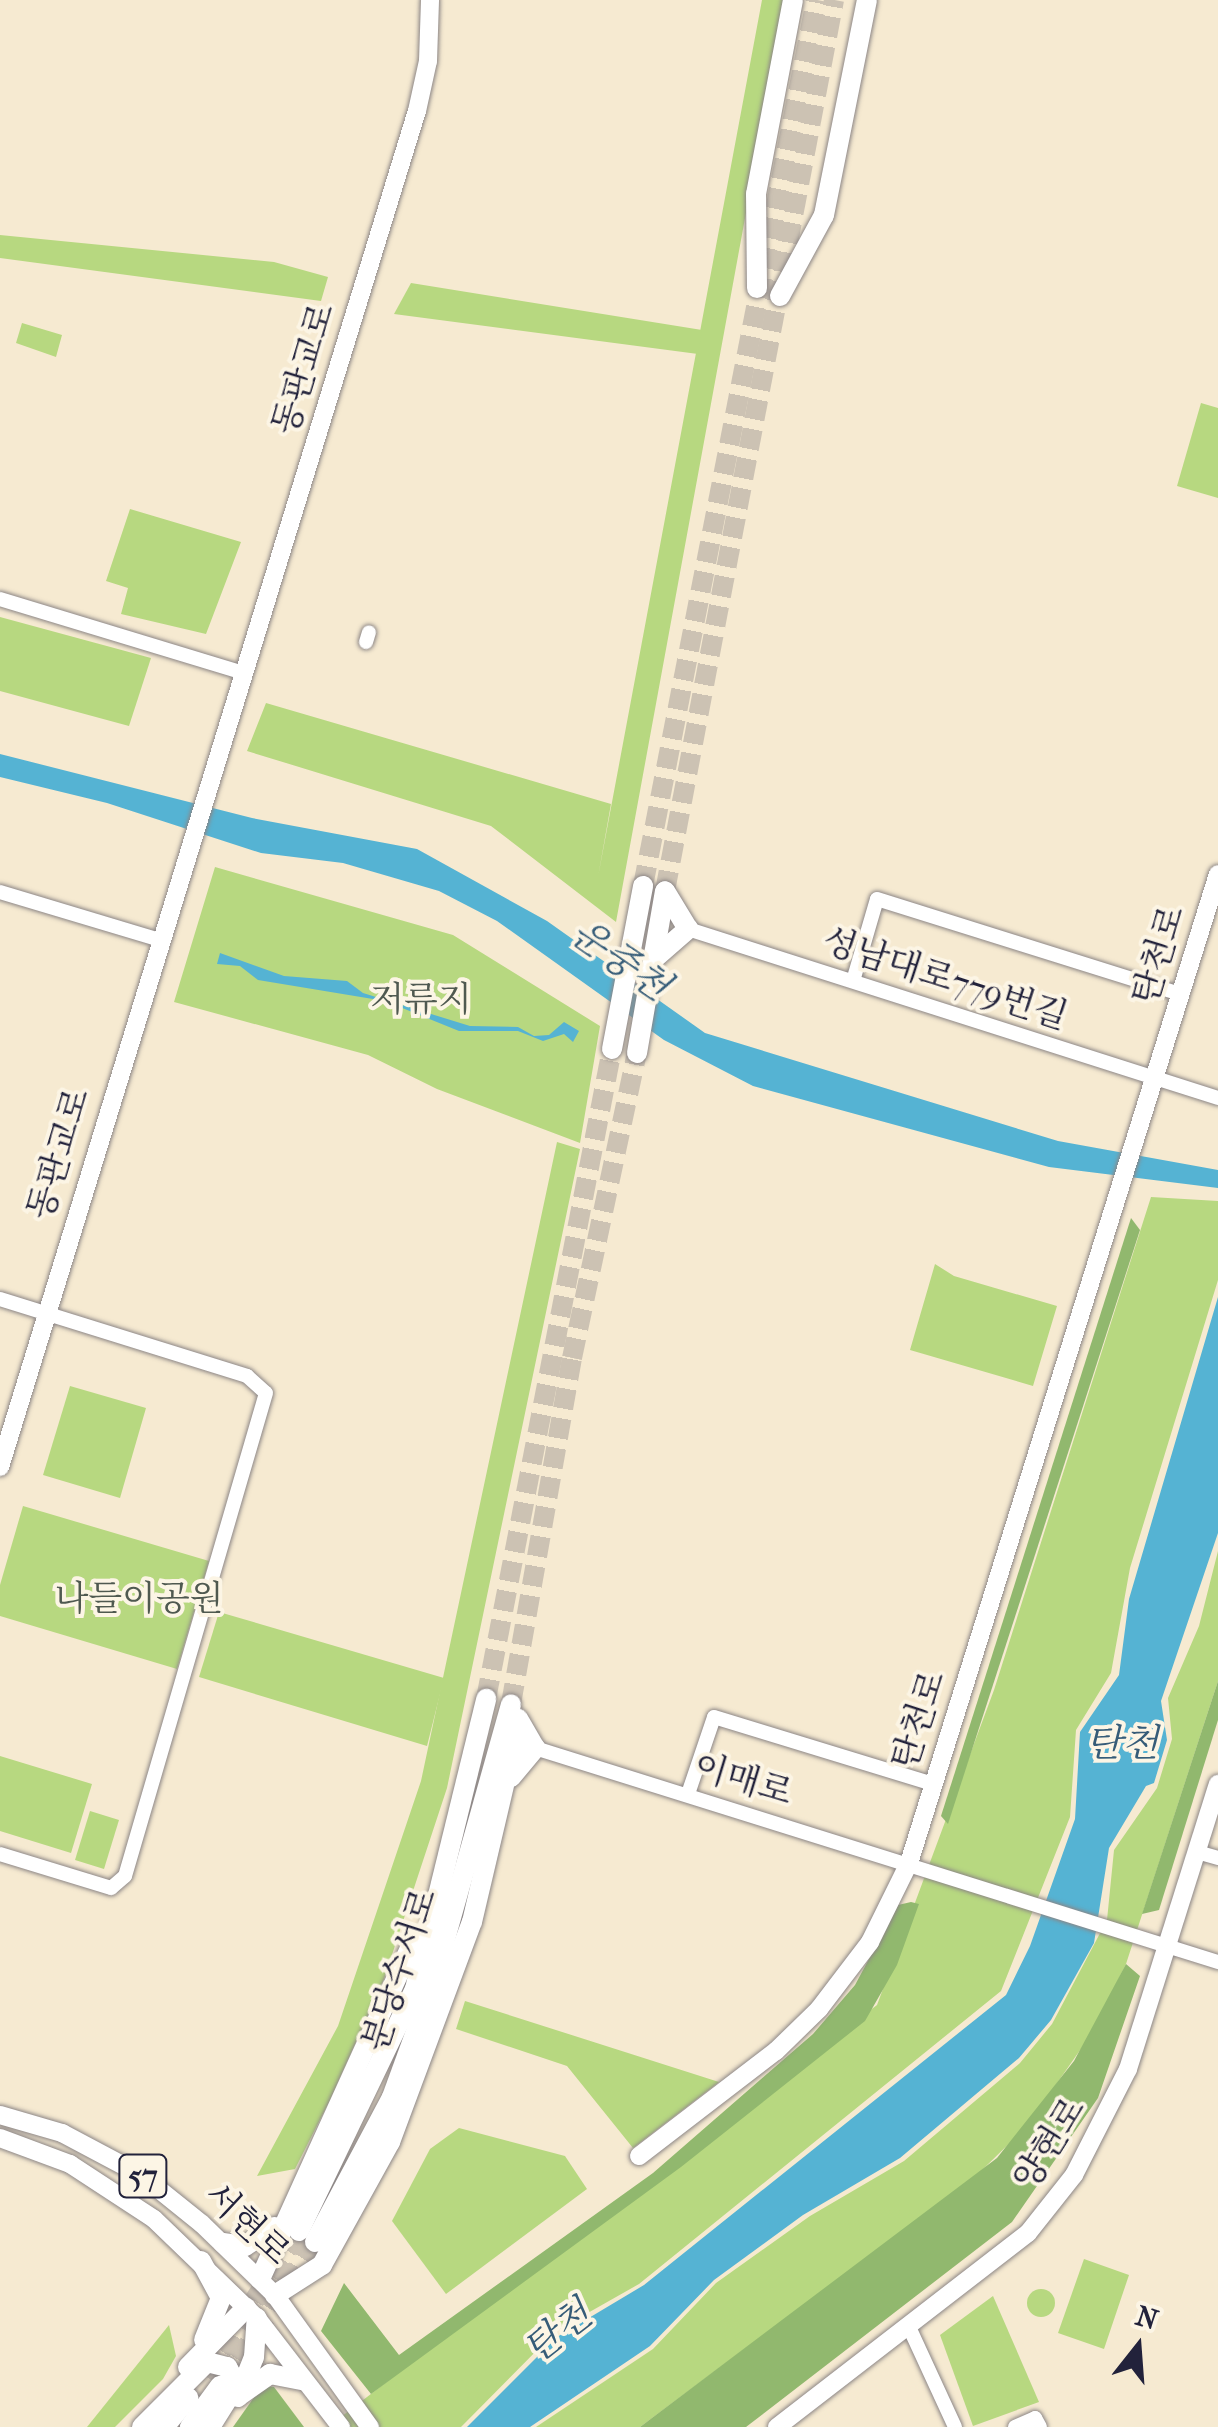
<!DOCTYPE html>
<html>
<head>
<meta charset="utf-8">
<style>
  body { margin:0 }
  #map { position:relative; width:1218px; height:2427px; overflow:hidden; background:#f6ead1; font-family:"IM FELL French Canon","Noto Serif KR",serif }
  div>[style] { position:absolute }
  .green>* { inset:0; background:#b7d880 }
  .round { border-radius:50% }
  .forest>* { inset:0; background:#91b86e }
  .water>* { inset:0; background:#55b3d3 }
  .highway-tunnel>* { height:20px; margin-top:-10px; transform-origin:0; background:repeating-linear-gradient(90deg,#ccc2b3 0 20px,transparent 0 30px) }
  .roads { filter:drop-shadow(0 0 2px #8c8686) drop-shadow(0 0 2px #8c8686) }
  .minor>* { height:14px; margin:-7px; padding:0 7px; transform-origin:7px; border-radius:7px; background:#fff }
  .major>* { height:18px; margin:-9px; padding:0 9px; transform-origin:9px; border-radius:9px; background:#fff }
  .highway>* { height:20px; margin:-10px; padding:0 10px; transform-origin:10px; border-radius:10px; background:#fff }
  span { translate:-50% -50%; white-space:nowrap; text-align:center; line-height:1.15; -webkit-text-stroke:8px #fcf5e5; paint-order:stroke }
  .shield-label span { padding:2px 8px; background:#fcf5e5; border:2px solid; border-radius:8px; -webkit-text-stroke-width:0 }
  .shield-label { font-size:32px; color:#22223b; font-weight:700 }
  .street-label { font-size:35px; color:#22223b }
  .park-label { font-size:35px; color:#4f5950 }
  .water-label { font-size:38px; color:#365c78; font-style:italic }
  .north { position:absolute; left:1088px; top:2297px; width:100px; height:100px; -webkit-text-stroke:8px #fcf5e5; paint-order:stroke; rotate:17deg; font-size:28px; font-weight:700; line-height:40px; text-align:center; color:#22223b }
  .north::after { content:''; display:block; margin:auto; width:35px; height:45px; background:#22223b; clip-path:polygon(50% 0,100% 100%,50% 72%,0 100%) }
</style>
</head>
<body>
<div id="map">
  <div class="green">
    <div style="clip-path:polygon(762px 0,785px 0,616px 922px,491px 826px,247px 751px,266px 703px,611px 804px,598px 877px)"></div>
    <div style="clip-path:polygon(0 235px,274px 262px,328px 277px,321px 301px,0 258px)"></div>
    <div style="clip-path:polygon(411px 283px,702px 330px,698px 354px,394px 314px)"></div>
    <div style="clip-path:polygon(22px 323px,62px 335px,56px 357px,16px 343px)"></div>
    <div style="clip-path:polygon(1201px 403px,1218px 408px,1218px 498px,1177px 486px)"></div>
    <div style="clip-path:polygon(130px 509px,241px 542px,206px 634px,121px 614px,128px 588px,106px 581px)"></div>
    <div style="clip-path:polygon(0 617px,151px 658px,129px 726px,0 691px)"></div>
    <div style="clip-path:polygon(215px 867px,453px 935px,600px 1026px,580px 1143px,437px 1089px,368px 1055px,174px 1002px)"></div>
    <div style="clip-path:polygon(557px 1142px,580px 1149px,447px 1788px,384px 1979px,329px 2102px,295px 2169px,257px 2176px,338px 2026px,421px 1781px)"></div>
    <div style="clip-path:polygon(1151px 1197px,1218px 1201px,1218px 1280px,1130px 1568px,1111px 1673px,1076px 1730px,1070px 1817px,1001px 1991px,639px 2284px,556px 2331px,461px 2427px,328px 2427px,877px 2005px,994px 1690px)"></div>
    <div style="clip-path:polygon(935px 1264px,954px 1276px,1057px 1306px,1033px 1386px,910px 1350px)"></div>
    <div style="clip-path:polygon(70px 1386px,146px 1408px,120px 1498px,43px 1475px)"></div>
    <div style="clip-path:polygon(23px 1506px,209px 1561px,177px 1669px,0 1616px,0 1585px)"></div>
    <div style="clip-path:polygon(1218px 1551px,1218px 1681px,1126px 1964px,1092px 2033px,1027px 2126px,975px 2177px,640px 2427px,536px 2427px,653px 2349px,716px 2283px,810px 2216px,904px 2161px,1020px 2063px,1052px 2024px,1107px 1920px,1114px 1850px,1157px 1788px,1172px 1739px,1168px 1698px,1199px 1626px)"></div>
    <div style="clip-path:polygon(219px 1612px,444px 1678px,427px 1746px,199px 1677px)"></div>
    <div style="clip-path:polygon(0 1756px,92px 1784px,71px 1853px,0 1831px)"></div>
    <div style="clip-path:polygon(90px 1811px,119px 1820px,104px 1869px,75px 1860px)"></div>
    <div style="clip-path:polygon(465px 2001px,719px 2082px,633px 2148px,567px 2066px,456px 2029px)"></div>
    <div style="clip-path:polygon(459px 2128px,565px 2156px,587px 2189px,446px 2294px,392px 2221px,430px 2149px)"></div>
    <div style="clip-path:polygon(1084px 2259px,1129px 2275px,1104px 2349px,1058px 2333px)"></div>
    <div class="round" style="left:1027px;top:2289px;width:28px;height:28px"></div>
    <div style="clip-path:polygon(993px 2296px,1039px 2402px,973px 2426px,940px 2335px)"></div>
    <div style="clip-path:polygon(169px 2325px,176px 2356px,163px 2379px,115px 2427px,87px 2427px)"></div>
  </div>
  <div class="forest">
    <div style="clip-path:polygon(1131px 1218px,1140px 1230px,948px 1824px,941px 1816px)"></div>
    <div style="clip-path:polygon(1218px 1681px,1218px 1720px,1159px 1910px,1142px 1914px)"></div>
    <div style="clip-path:polygon(911px 1902px,919px 1904px,897px 1965px,865px 2021px,681px 2167px,371px 2394px,321px 2331px,344px 2283px,399px 2355px,653px 2173px,813px 2034px,855px 1985px,898px 1905px)"></div>
    <div style="clip-path:polygon(1126px 1964px,1140px 1976px,1098px 2098px,1012px 2222px,746px 2427px,640px 2427px,997px 2158px,1074px 2061px)"></div>
    <div style="clip-path:polygon(262px 2386px,274px 2387px,304px 2427px,233px 2427px)"></div>
  </div>
  <div class="water">
    <div style="clip-path:polygon(0 754px,252px 818px,417px 849px,547px 921px,705px 1033px,1058px 1141px,1218px 1170px,1218px 1188px,1049px 1167px,753px 1086px,664px 1040px,497px 921px,439px 891px,343px 863px,261px 853px,107px 803px,0 777px)"></div>
    <div style="clip-path:polygon(220px 953px,284px 976px,347px 981px,363px 993px,470px 1026px,518px 1027px,534px 1036px,549px 1035px,564px 1022px,579px 1031px,573px 1042px,564px 1034px,543px 1041px,518px 1031px,459px 1031px,385px 1001px,258px 980px,240px 966px,217px 964px)"></div>
    <div style="clip-path:polygon(1218px 1297px,1218px 1533px,1161px 1701px,1167px 1740px,1154px 1783px,1146px 1786px,1109px 1848px,1094px 1943px,1051px 2020px,1019px 2058px,900px 2158px,803px 2215px,714px 2280px,650px 2346px,530px 2427px,467px 2427px,557px 2337px,644px 2285px,1006px 1995px,1030px 1946px,1075px 1819px,1080px 1732px,1119px 1675px,1129px 1599px)"></div>
  </div>
  <div class="highway-tunnel">
    <div style="left:643px;top:886px;width:903px;rotate:-78.95deg"></div>
    <div style="left:665px;top:891px;width:907px;rotate:-79.26deg"></div>
    <div style="left:486px;top:1699px;width:662px;rotate:-79.03deg"></div>
    <div style="left:511px;top:1704px;width:351px;rotate:-80deg"></div>
    <div style="left:572px;top:1358px;width:312px;rotate:-78deg"></div>
    <div style="left:205px;top:2376px;width:173px;rotate:-57deg"></div>
    <div style="left:222px;top:2385px;width:171px;rotate:-57deg"></div>
  </div>
  <div class="roads">
    <div class="minor">
      <div style="left:0;top:599px;width:255px;rotate:16.9deg"></div>
      <div style="left:366px;top:642px;width:10px;rotate:-73deg"></div>
      <div style="left:0;top:892px;width:164px;rotate:16.7deg"></div>
      <div style="left:688px;top:929px;width:556px;rotate:17.69deg"></div>
      <div style="left:853px;top:981px;width:85px;rotate:-73.7deg"></div>
      <div style="left:877px;top:899px;width:318px;rotate:17.4deg"></div>
      <div style="left:0;top:1299px;width:259px;rotate:17.3deg"></div>
      <div style="left:247px;top:1376px;width:25px;rotate:42deg"></div>
      <div style="left:266px;top:1393px;width:503px;rotate:106.27deg"></div>
      <div style="left:125px;top:1876px;width:18px;rotate:139deg"></div>
      <div style="left:111px;top:1888px;width:116px;rotate:-163deg"></div>
      <div style="left:535px;top:1748px;width:716px;rotate:17.4deg"></div>
      <div style="left:688px;top:1794px;width:81px;rotate:-71.3deg"></div>
      <div style="left:714px;top:1717px;width:229px;rotate:17deg"></div>
      <div style="left:1197px;top:1852px;width:22px;rotate:16deg"></div>
      <div style="left:909px;top:2327px;width:110px;rotate:65.3deg"></div>
      <div style="left:1015px;top:2427px;width:22px;rotate:-24deg"></div>
      <div style="left:1035px;top:2418px;width:10px;rotate:61deg"></div>
    </div>
    <div class="major">
      <div style="left:0;top:1467px;width:1419px;rotate:-72.91deg"></div>
      <div style="left:417px;top:111px;width:51px;rotate:-77.6deg"></div>
      <div style="left:428px;top:61px;width:61px;rotate:-88.1deg"></div>
      <div style="left:0;top:2115px;width:65px;rotate:16.2deg"></div>
      <div style="left:62px;top:2133px;width:89px;rotate:28deg"></div>
      <div style="left:141px;top:2175px;width:78px;rotate:38.8deg"></div>
      <div style="left:202px;top:2224px;width:102px;rotate:44.2deg"></div>
      <div style="left:275px;top:2295px;width:163px;rotate:54.3deg"></div>
      <div style="left:0;top:2138px;width:75px;rotate:20.4deg"></div>
      <div style="left:70px;top:2164px;width:100px;rotate:33.2deg"></div>
      <div style="left:154px;top:2219px;width:143px;rotate:43.9deg"></div>
      <div style="left:257px;top:2318px;width:138px;rotate:52.4deg"></div>
      <div style="left:639px;top:2156px;width:173px;rotate:-37.5deg"></div>
      <div style="left:776px;top:2051px;width:60px;rotate:-44.3deg"></div>
      <div style="left:819px;top:2009px;width:84px;rotate:-52.7deg"></div>
      <div style="left:870px;top:1942px;width:88px;rotate:-63.7deg"></div>
      <div style="left:909px;top:1863px;width:1036px;rotate:-72.65deg"></div>
      <div style="left:777px;top:2427px;width:317px;rotate:-37.7deg"></div>
      <div style="left:1028px;top:2233px;width:74px;rotate:-51.6deg"></div>
      <div style="left:1074px;top:2175px;width:119px;rotate:-63deg"></div>
      <div style="left:1128px;top:2069px;width:299px;rotate:-72.5deg"></div>
    </div>
    <div class="highway">
      <div style="left:757px;top:288px;width:94px;rotate:-90.6deg"></div>
      <div style="left:756px;top:194px;width:197px;rotate:-79.2deg"></div>
      <div style="left:780px;top:296px;width:92px;rotate:-61.5deg"></div>
      <div style="left:824px;top:215px;width:219px;rotate:-78.7deg"></div>
      <div style="left:656px;top:957px;width:43px;rotate:-41.2deg"></div>
      <div style="left:688px;top:929px;width:44px;rotate:-121.2deg"></div>
      <div style="left:612px;top:1049px;width:166px;rotate:-79.2deg"></div>
      <div style="left:637px;top:1053px;width:164px;rotate:-80.2deg"></div>
      <div style="left:511px;top:1777px;width:38px;rotate:-50deg"></div>
      <div style="left:535px;top:1748px;width:34px;rotate:-120deg"></div>
      <div style="left:299px;top:2231px;width:268px;rotate:-64.4deg"></div>
      <div style="left:415px;top:1989px;width:299px;rotate:-76.2deg"></div>
      <div style="left:315px;top:2242px;width:164px;rotate:-62deg"></div>
      <div style="left:392px;top:2097px;width:108px;rotate:-69.9deg"></div>
      <div style="left:429px;top:1996px;width:303px;rotate:-74.3deg"></div>
      <div style="left:223px;top:2243px;width:22px;rotate:8deg"></div>
      <div style="left:245px;top:2246px;width:35px;rotate:-33deg"></div>
      <div style="left:201px;top:2261px;width:42px;rotate:61.6deg"></div>
      <div style="left:221px;top:2298px;width:45px;rotate:112deg"></div>
      <div style="left:260px;top:2279px;width:371px;rotate:-65.6deg"></div>
      <div style="left:275px;top:2295px;width:56px;rotate:-32.6deg"></div>
      <div style="left:322px;top:2265px;width:141px;rotate:-61.1deg"></div>
      <div style="left:390px;top:2142px;width:235px;rotate:-69.6deg"></div>
      <div style="left:472px;top:1922px;width:205px;rotate:-76.8deg"></div>
      <div style="left:188px;top:2367px;width:83px;rotate:-45.5deg"></div>
      <div style="left:240px;top:2395px;width:37px;rotate:-35deg"></div>
      <div style="left:270px;top:2374px;width:33px;rotate:11deg"></div>
      <div style="left:238px;top:2397px;width:43px;rotate:-68.2deg"></div>
      <div style="left:254px;top:2357px;width:39px;rotate:-86deg"></div>
      <div style="left:142px;top:2427px;width:92px;rotate:-45deg"></div>
      <div style="left:207px;top:2362px;width:21px;rotate:14deg"></div>
      <div style="left:227px;top:2367px;width:20px;rotate:60deg"></div>
      <div style="left:237px;top:2384px;width:51px;rotate:122.1deg"></div>
      <div style="left:164px;top:2427px;width:38px;rotate:-50deg"></div>
      <div style="left:190px;top:2427px;width:51px;rotate:-53.8deg"></div>
    </div>
  </div>
  <div class="shield-label">
    <span style="left:143px;top:2176px">57</span>
  </div>
  <div class="street-label">
    <span style="left:304px;top:369px;rotate:-73deg">동판교로</span>
    <span style="left:1159px;top:955px;rotate:-73deg">탄천로</span>
    <span style="left:945px;top:979px;rotate:18deg">성남대로779번길</span>
    <span style="left:59px;top:1154px;rotate:-73deg">동판교로</span>
    <span style="left:919px;top:1720px;rotate:-72deg">탄천로</span>
    <span style="left:743px;top:1780px;rotate:17deg">이매로</span>
    <span style="left:400px;top:1970px;rotate:-72deg">분당수서로</span>
    <span style="left:1050px;top:2144px;rotate:-58deg">양현로</span>
    <span style="left:247px;top:2224px;rotate:43deg">서현로</span>
  </div>
  <div class="park-label">
    <span style="left:421px;top:1000px">저류지</span>
    <span style="left:139px;top:1599px">나들이공원</span>
  </div>
  <div class="water-label">
    <span style="left:620px;top:960px;rotate:35deg">운중천</span>
    <span style="left:1122px;top:1744px">탄천</span>
    <span style="left:558px;top:2332px;rotate:-38deg">탄천</span>
  </div>
  <div class="north">N</div>
</div>
</body>
</html>
